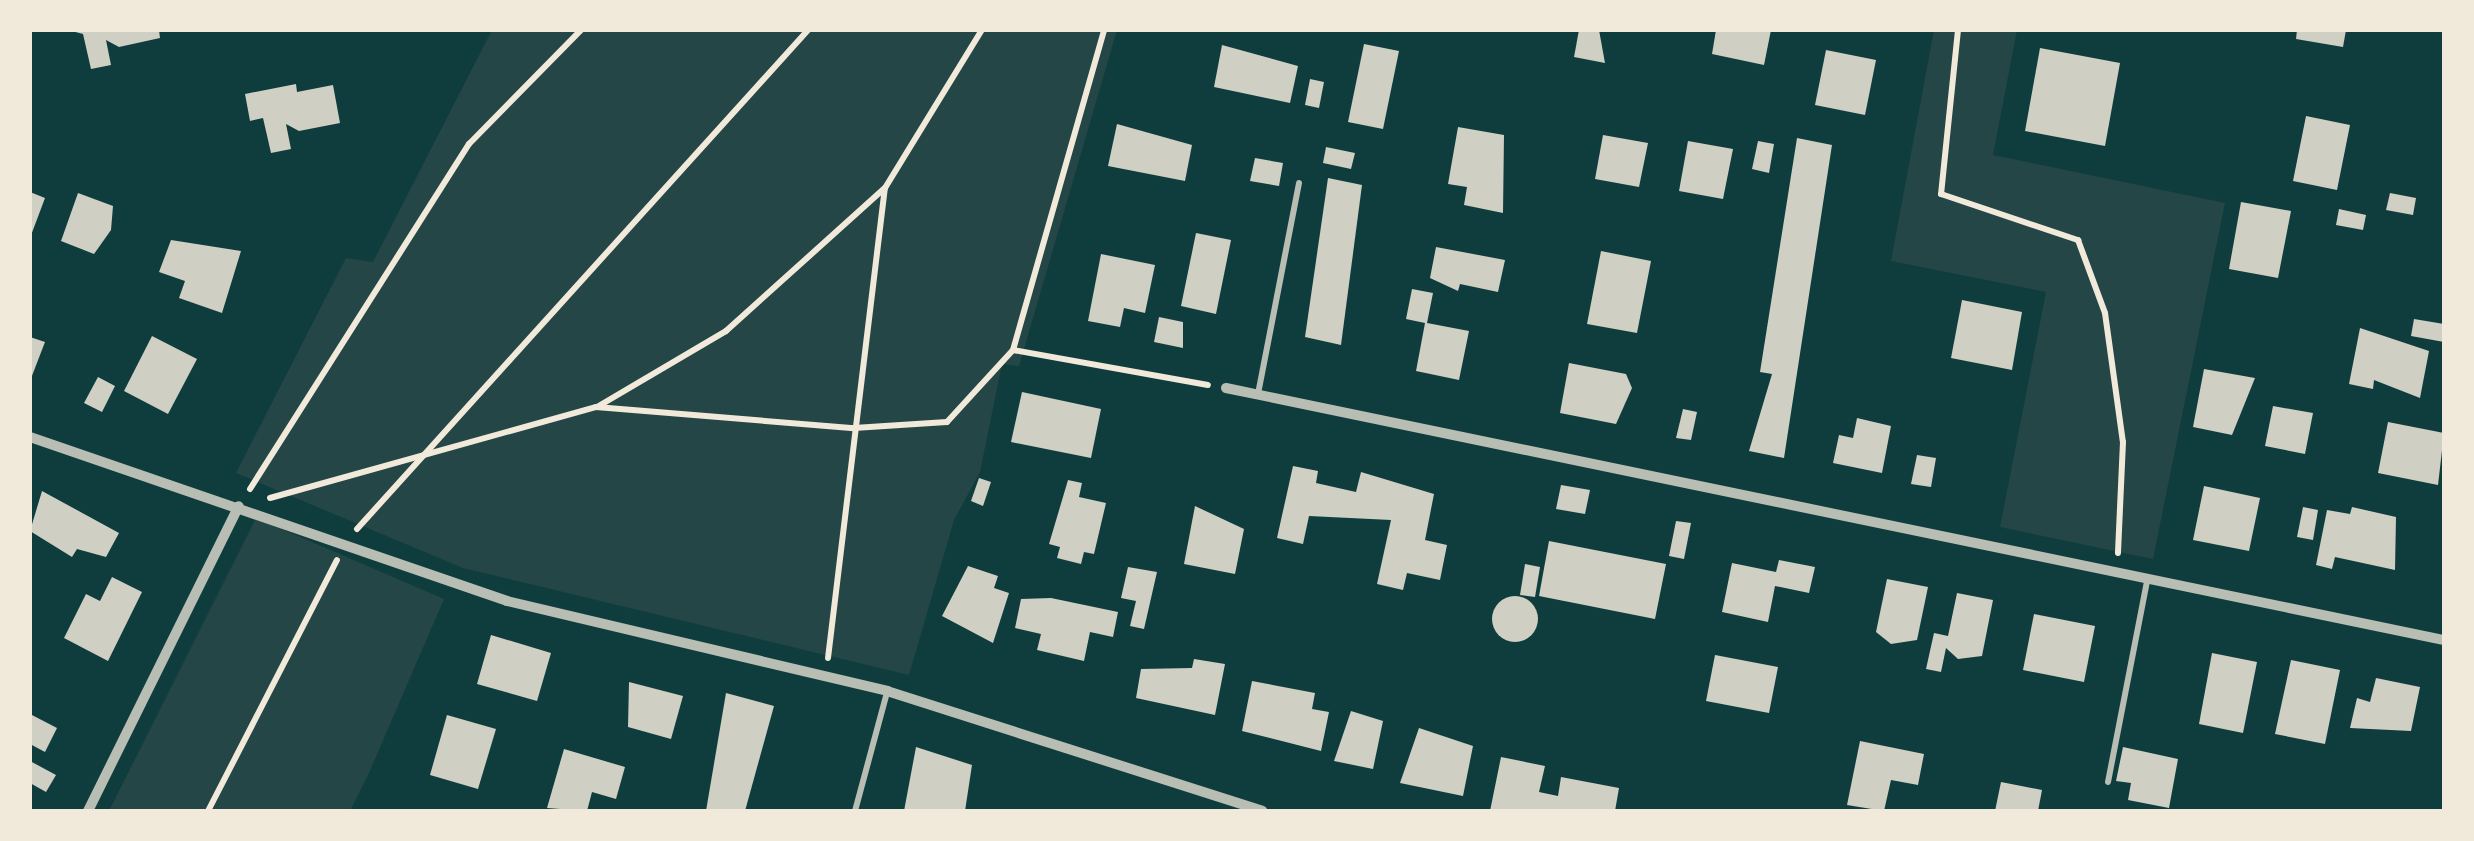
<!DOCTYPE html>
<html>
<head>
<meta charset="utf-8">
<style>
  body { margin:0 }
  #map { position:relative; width:2474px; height:841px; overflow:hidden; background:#0f3d3e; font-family:"Golos Text",sans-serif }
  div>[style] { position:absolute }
  .green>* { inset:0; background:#244646 }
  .building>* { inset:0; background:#cfcfc3 }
  .round { border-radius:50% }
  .path>* { height:6px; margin:-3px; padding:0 3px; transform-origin:3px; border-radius:3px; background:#f1e9da }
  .service>* { height:6px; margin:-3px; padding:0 3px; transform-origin:3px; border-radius:3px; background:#b8beb3 }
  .minor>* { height:10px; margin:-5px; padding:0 5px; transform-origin:5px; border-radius:5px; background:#b8beb3 }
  span { translate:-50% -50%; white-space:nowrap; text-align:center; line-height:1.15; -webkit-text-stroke:10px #f1e9da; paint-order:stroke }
  .frame { position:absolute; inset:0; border:32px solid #f1e9da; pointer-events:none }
</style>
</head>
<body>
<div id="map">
  <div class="green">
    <div style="clip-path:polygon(492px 30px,1117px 30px,1019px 366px,1002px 364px,980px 472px,954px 520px,909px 675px,463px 568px,236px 473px,346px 258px,373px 262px)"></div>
    <div style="clip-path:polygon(1934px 30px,2017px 30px,1993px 155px,2225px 203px,2153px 559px,2000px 527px,2046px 292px,1891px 261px)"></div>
    <div style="clip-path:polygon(256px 518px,444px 599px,369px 773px,350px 811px,109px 811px)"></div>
  </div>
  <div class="building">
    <div style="clip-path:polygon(68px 30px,159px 30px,160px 38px,119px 47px,106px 40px,111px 65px,91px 69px,83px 34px)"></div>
    <div style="clip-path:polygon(1579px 30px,1599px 30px,1605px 63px,1574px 57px)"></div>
    <div style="clip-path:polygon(1716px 30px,1771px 30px,1764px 65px,1712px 54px)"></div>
    <div style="clip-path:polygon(2297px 30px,2346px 30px,2343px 47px,2296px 39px)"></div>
    <div style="clip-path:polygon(1364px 44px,1399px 51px,1383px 129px,1348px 122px)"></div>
    <div style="clip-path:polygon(1222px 45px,1298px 66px,1290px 103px,1214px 87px)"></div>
    <div style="clip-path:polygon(2040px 48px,2120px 63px,2105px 146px,2025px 131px)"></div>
    <div style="clip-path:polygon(1826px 50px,1876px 60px,1865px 115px,1815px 105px)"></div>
    <div style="clip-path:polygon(1310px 79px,1324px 82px,1319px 108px,1305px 105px)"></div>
    <div style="clip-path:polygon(296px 84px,297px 92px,333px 85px,340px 123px,299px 131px,286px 124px,291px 149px,271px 153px,263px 118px,250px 121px,245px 94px)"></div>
    <div style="clip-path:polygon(2306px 116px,2350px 125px,2337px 190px,2293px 181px)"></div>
    <div style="clip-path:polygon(1117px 124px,1192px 145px,1185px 181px,1108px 166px)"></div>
    <div style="clip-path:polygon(1458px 127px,1504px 135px,1503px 213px,1464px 205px,1467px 187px,1448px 184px)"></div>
    <div style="clip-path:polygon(1603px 135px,1648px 143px,1639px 187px,1595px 179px)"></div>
    <div style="clip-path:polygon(1797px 138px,1832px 145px,1784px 458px,1749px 451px,1772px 374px,1760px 372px)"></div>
    <div style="clip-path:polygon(1688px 141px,1733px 149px,1723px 199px,1679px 191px)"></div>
    <div style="clip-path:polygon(1758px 141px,1774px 144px,1769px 173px,1752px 169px)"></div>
    <div style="clip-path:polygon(1326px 147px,1355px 153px,1351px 169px,1323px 163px)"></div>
    <div style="clip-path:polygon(1255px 158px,1283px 163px,1279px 186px,1250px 181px)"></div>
    <div style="clip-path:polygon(1328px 178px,1362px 185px,1341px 345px,1305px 337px)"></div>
    <div style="clip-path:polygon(30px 192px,45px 198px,30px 238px)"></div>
    <div style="clip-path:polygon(78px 193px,113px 206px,111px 230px,94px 254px,61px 241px)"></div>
    <div style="clip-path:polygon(2390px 193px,2416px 198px,2413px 215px,2386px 210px)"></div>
    <div style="clip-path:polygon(2241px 202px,2291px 211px,2278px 278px,2229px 269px)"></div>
    <div style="clip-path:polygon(2339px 209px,2366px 215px,2363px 230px,2336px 225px)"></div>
    <div style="clip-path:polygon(1196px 233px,1231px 240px,1216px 314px,1181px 306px)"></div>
    <div style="clip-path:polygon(171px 240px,241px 251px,222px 313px,179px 298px,185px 281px,159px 272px)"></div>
    <div style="clip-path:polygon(1436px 247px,1505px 260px,1498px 292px,1460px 284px,1458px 291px,1430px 278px)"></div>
    <div style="clip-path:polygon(1601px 251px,1651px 261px,1637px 333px,1587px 324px)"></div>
    <div style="clip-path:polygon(1101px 254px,1155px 265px,1145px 313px,1124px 308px,1120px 327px,1088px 321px)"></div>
    <div style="clip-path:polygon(1412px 289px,1433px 293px,1427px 323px,1469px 331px,1459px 380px,1416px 371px,1425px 323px,1406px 319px)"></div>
    <div style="clip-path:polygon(1962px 300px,2022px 312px,2012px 370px,1951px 358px)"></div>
    <div style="clip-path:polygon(1159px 317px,1183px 322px,1183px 348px,1154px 342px)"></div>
    <div style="clip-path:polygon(2414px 319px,2444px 324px,2444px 342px,2411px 336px)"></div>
    <div style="clip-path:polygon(2360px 328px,2429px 351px,2420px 398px,2374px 380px,2373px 389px,2349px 384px)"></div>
    <div style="clip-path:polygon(152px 336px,197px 359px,168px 414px,124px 391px)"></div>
    <div style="clip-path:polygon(30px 337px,45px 342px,30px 381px)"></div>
    <div style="clip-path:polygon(1569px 363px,1626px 374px,1632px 388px,1616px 424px,1560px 413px)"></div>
    <div style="clip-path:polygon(2204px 369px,2255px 378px,2232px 435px,2193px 427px)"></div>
    <div style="clip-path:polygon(98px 377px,115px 386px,102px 412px,84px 403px)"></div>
    <div style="clip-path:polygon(1022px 392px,1101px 409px,1091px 458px,1011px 442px)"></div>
    <div style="clip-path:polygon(2273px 406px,2313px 413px,2305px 454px,2265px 446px)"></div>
    <div style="clip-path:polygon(1683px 409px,1697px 412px,1691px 440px,1676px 438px)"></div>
    <div style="clip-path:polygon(1857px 418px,1891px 426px,1882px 473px,1833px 463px,1839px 435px,1853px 438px)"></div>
    <div style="clip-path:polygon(2388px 422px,2444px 433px,2438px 485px,2378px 473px)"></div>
    <div style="clip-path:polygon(1917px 455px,1936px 458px,1931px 487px,1911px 484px)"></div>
    <div style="clip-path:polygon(1293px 466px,1318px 471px,1316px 483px,1356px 492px,1361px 472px,1434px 494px,1425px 540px,1447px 545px,1440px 580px,1407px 573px,1403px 590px,1377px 584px,1391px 520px,1309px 516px,1303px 544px,1277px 538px)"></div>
    <div style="clip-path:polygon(979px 478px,991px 482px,983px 506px,971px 501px)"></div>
    <div style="clip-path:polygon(1068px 480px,1082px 483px,1079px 497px,1106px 503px,1094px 554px,1084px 552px,1081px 564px,1057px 558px,1060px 547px,1049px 544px)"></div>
    <div style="clip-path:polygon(1561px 485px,1590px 490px,1585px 514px,1556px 509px)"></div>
    <div style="clip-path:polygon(2204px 486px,2260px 498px,2249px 551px,2193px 540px)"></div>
    <div style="clip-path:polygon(42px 491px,119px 533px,106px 557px,77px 549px,72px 557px,30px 531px)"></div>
    <div style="clip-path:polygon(1195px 506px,1244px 529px,1235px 574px,1184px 564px)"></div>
    <div style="clip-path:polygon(2303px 507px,2318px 510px,2313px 540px,2297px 537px)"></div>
    <div style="clip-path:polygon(2352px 507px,2396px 517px,2395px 570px,2335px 557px,2332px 569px,2316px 565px,2327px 510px,2350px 514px)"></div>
    <div style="clip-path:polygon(1676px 521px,1691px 523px,1684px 559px,1669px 556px)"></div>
    <div style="clip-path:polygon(1549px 541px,1666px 564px,1655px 619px,1539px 596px)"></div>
    <div style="clip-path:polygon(1779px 560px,1815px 567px,1809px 593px,1775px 586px,1768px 622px,1722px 612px,1732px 563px,1776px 572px)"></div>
    <div style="clip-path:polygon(1525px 564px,1540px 567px,1535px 597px,1520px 595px)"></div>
    <div style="clip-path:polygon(968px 566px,998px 576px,994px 588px,1009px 593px,993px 643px,942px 616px)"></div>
    <div style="clip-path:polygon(1128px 567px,1157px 572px,1144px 629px,1130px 626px,1136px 601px,1121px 598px)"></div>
    <div style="clip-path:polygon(112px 577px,142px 592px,108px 661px,64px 638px,86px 594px,100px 601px)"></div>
    <div style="clip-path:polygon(1887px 579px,1928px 587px,1917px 640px,1891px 644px,1876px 632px)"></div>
    <div style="clip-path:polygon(1957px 593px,1993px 600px,1982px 656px,1958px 659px,1946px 648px,1941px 672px,1926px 669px,1934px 633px,1948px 636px)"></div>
    <div class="round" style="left:1492px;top:596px;width:46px;height:46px"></div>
    <div style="clip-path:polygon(1051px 598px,1118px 612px,1113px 637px,1090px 632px,1084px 661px,1037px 650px,1041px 634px,1015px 628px,1021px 599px)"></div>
    <div style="clip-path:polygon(2034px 614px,2095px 626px,2084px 682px,2023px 670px)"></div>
    <div style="clip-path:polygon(491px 635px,551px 653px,537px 701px,477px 684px)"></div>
    <div style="clip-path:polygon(2212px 653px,2257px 662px,2243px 733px,2199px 724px)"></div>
    <div style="clip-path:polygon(1715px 655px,1778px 667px,1769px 713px,1706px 701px)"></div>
    <div style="clip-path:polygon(1194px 659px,1225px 664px,1215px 715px,1136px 698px,1141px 669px,1192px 668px)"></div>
    <div style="clip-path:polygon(2291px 660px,2340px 670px,2325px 744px,2275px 734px)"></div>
    <div style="clip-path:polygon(2376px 678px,2420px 687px,2411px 731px,2350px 728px,2357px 698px,2370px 702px)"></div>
    <div style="clip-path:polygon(1252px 681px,1315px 693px,1312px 709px,1329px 712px,1321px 751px,1242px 731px)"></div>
    <div style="clip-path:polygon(629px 682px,683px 696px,671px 739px,628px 727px)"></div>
    <div style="clip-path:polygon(726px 693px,774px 706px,745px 811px,706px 811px)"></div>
    <div style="clip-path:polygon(1351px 711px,1383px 721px,1373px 769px,1334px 761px)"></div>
    <div style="clip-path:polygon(30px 714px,57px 728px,45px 752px,30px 744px)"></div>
    <div style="clip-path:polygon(447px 715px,496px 729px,478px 789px,430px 775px)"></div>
    <div style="clip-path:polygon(1419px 728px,1473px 746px,1463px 796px,1400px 783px)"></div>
    <div style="clip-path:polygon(1860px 741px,1924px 754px,1918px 785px,1891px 780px,1884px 811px,1847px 805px)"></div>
    <div style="clip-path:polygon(916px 747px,972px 765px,965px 811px,904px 811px)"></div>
    <div style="clip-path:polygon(2123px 747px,2178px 759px,2169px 808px,2128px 800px,2131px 783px,2116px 781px)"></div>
    <div style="clip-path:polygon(564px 749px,625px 767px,616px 799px,592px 792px,587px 811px,547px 808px)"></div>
    <div style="clip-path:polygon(1501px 757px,1545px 766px,1539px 792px,1558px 796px,1561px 777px,1619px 788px,1615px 811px,1490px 811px)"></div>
    <div style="clip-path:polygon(30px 761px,56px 775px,46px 792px,30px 783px)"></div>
    <div style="clip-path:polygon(2001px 782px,2042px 790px,2038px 811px,1995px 811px)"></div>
  </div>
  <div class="path">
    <div style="left:1958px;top:30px;width:165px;rotate:95.9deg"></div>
    <div style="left:1941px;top:194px;width:145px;rotate:18.6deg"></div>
    <div style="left:2078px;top:240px;width:78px;rotate:69.7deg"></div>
    <div style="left:2105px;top:313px;width:130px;rotate:82.1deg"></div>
    <div style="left:2123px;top:442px;width:111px;rotate:92.6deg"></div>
    <div style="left:1013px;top:350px;width:333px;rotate:-74.1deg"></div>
    <div style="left:597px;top:407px;width:150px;rotate:-30.5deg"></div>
    <div style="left:726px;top:331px;width:214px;rotate:-42deg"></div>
    <div style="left:885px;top:188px;width:185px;rotate:-58.5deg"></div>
    <div style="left:250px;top:489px;width:409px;rotate:-57.6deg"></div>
    <div style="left:469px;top:144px;width:160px;rotate:-45.5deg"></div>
    <div style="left:270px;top:498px;width:338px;rotate:-15.6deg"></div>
    <div style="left:596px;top:407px;width:259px;rotate:4.7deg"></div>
    <div style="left:854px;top:428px;width:93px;rotate:-3.7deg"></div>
    <div style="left:947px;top:422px;width:98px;rotate:-47.5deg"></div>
    <div style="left:1013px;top:350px;width:198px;rotate:10.2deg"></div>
    <div style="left:357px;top:529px;width:673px;rotate:-47.89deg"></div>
    <div style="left:828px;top:658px;width:472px;rotate:-83.1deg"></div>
    <div style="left:208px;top:811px;width:282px;rotate:-62.8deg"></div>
  </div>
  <div class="service">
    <div style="left:1258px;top:394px;width:215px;rotate:-79deg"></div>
    <div style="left:2108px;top:782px;width:205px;rotate:-79deg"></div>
    <div style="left:855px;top:811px;width:123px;rotate:-74.9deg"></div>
  </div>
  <div class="minor">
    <div style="left:1226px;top:388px;width:1244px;rotate:11.69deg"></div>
    <div style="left:30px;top:437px;width:504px;rotate:18.97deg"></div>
    <div style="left:507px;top:601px;width:391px;rotate:13.3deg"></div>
    <div style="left:887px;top:691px;width:394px;rotate:17.7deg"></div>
    <div style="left:88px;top:811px;width:340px;rotate:-63.7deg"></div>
  </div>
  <div class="frame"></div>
</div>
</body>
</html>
